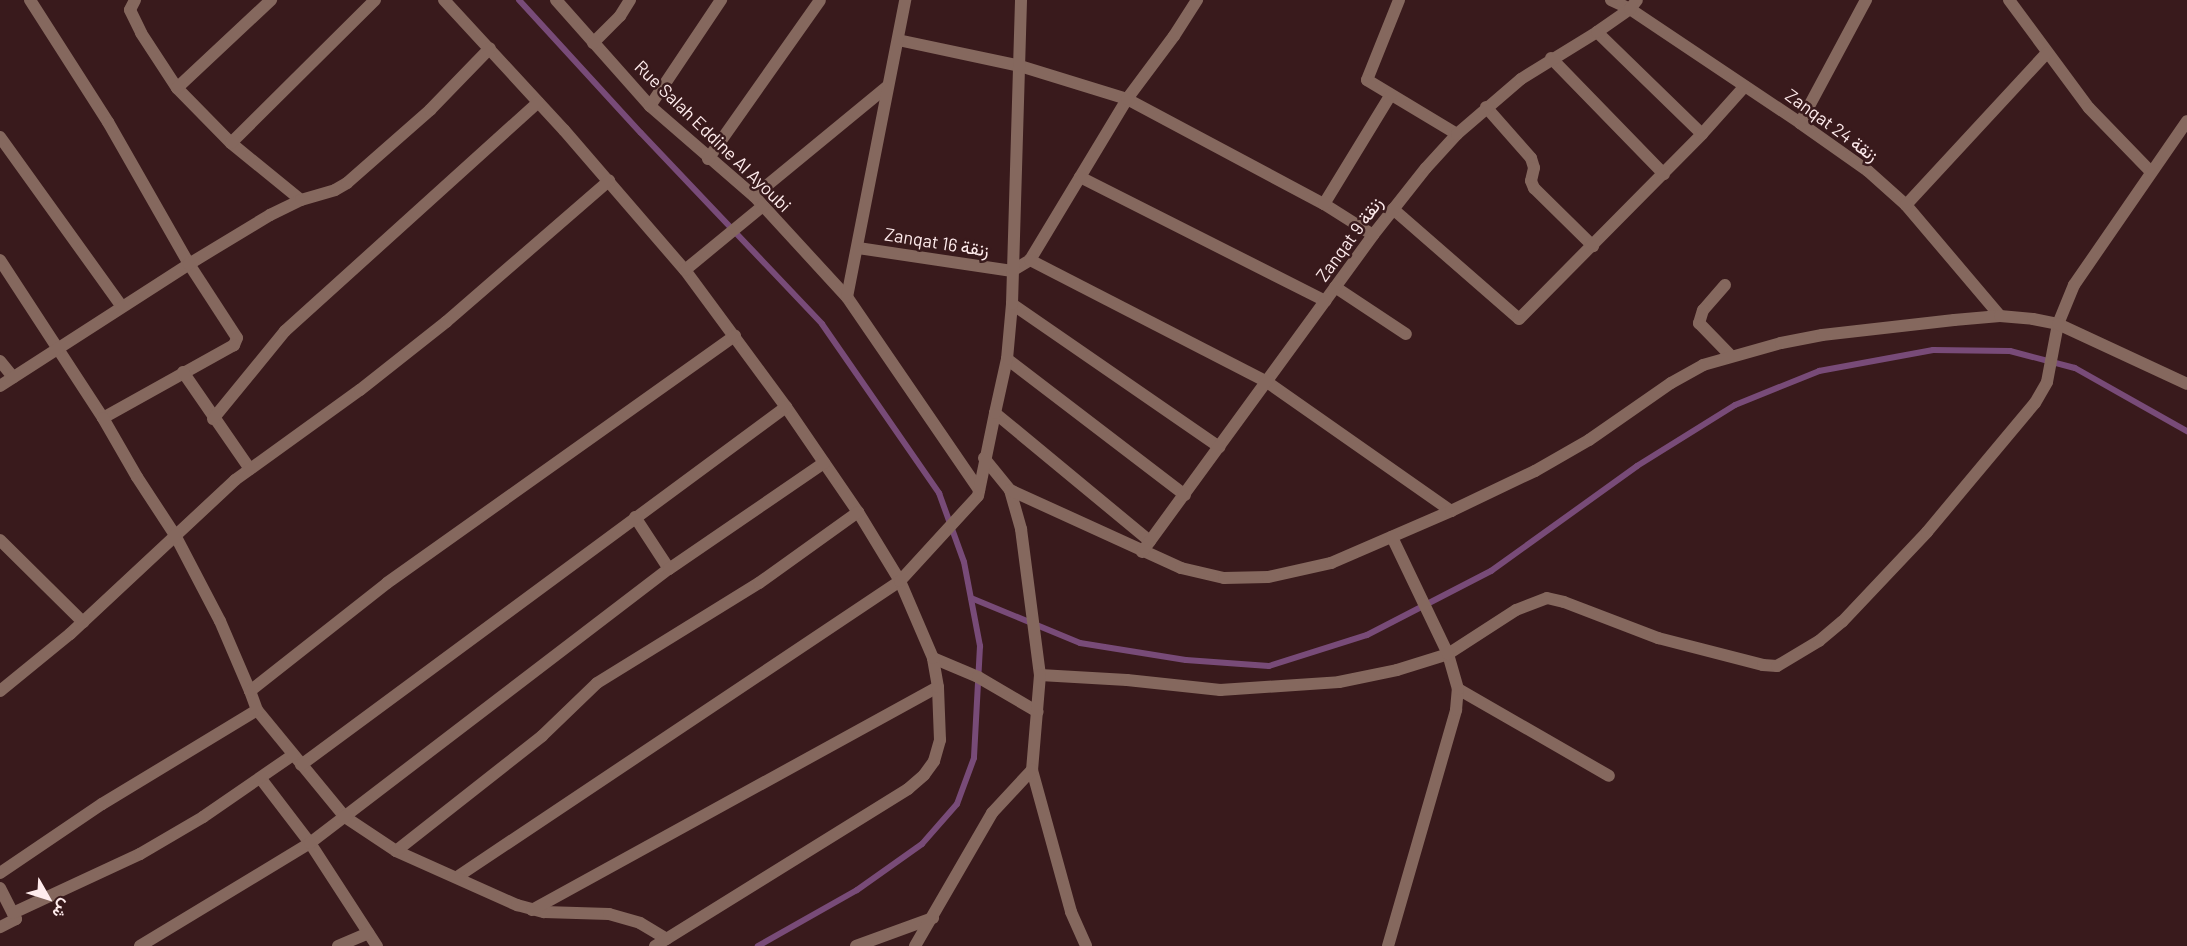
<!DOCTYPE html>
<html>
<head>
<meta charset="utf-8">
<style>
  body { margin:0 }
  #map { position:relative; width:2187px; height:946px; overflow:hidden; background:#391a1c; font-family:Barlow,Vazirmatn,sans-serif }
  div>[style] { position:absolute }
  .stream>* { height:6px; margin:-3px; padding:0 3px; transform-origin:3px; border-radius:3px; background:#784b78 }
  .street>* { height:12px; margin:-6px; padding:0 6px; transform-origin:6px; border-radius:6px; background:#85685e }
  span { translate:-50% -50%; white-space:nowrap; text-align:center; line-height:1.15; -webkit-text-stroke:5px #391a1c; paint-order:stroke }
  .street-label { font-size:18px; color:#feebec }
  .north { position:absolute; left:18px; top:868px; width:60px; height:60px; -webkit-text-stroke:4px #391a1c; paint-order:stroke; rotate:129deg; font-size:16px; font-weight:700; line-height:24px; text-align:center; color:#feebec }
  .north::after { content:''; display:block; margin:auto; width:21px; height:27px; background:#feebec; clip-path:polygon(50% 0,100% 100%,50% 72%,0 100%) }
</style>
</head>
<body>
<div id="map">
  <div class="stream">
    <div style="left:519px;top:0;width:180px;rotate:47.5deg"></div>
    <div style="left:641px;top:133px;width:263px;rotate:46.5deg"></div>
    <div style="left:822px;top:324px;width:206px;rotate:55.3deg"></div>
    <div style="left:939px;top:493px;width:73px;rotate:70.1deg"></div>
    <div style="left:964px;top:562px;width:86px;rotate:79.2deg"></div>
    <div style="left:980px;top:646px;width:112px;rotate:93.1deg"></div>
    <div style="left:974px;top:758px;width:49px;rotate:110.3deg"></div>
    <div style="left:957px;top:804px;width:53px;rotate:131.2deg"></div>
    <div style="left:922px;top:844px;width:80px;rotate:144.7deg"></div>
    <div style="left:857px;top:890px;width:114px;rotate:150.5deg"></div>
    <div style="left:971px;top:598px;width:118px;rotate:22.4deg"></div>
    <div style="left:1080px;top:643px;width:107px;rotate:9.1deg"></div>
    <div style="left:1186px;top:660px;width:83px;rotate:4.1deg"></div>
    <div style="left:1269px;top:666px;width:103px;rotate:-17.6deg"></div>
    <div style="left:1367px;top:635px;width:140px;rotate:-27.3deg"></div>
    <div style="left:1491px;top:571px;width:180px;rotate:-35.7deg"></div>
    <div style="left:1637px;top:466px;width:115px;rotate:-31.9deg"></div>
    <div style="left:1735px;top:405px;width:91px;rotate:-22deg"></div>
    <div style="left:1819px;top:371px;width:116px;rotate:-10.4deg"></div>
    <div style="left:1933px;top:350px;width:77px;rotate:0.7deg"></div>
    <div style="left:2010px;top:351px;width:67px;rotate:14.7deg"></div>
    <div style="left:2075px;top:368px;width:129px;rotate:29.4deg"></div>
  </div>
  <div class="street">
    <div style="left:30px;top:0;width:145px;rotate:57.4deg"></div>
    <div style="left:108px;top:122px;width:163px;rotate:60.3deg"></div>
    <div style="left:189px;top:264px;width:88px;rotate:57deg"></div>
    <div style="left:237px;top:338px;width:8px;rotate:113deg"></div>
    <div style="left:234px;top:345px;width:150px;rotate:150.9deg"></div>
    <div style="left:135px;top:0;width:11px;rotate:117deg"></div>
    <div style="left:130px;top:10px;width:25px;rotate:64deg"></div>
    <div style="left:141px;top:33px;width:66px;rotate:56.8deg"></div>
    <div style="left:177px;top:88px;width:77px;rotate:45.5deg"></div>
    <div style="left:231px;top:143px;width:90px;rotate:39.2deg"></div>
    <div style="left:444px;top:0;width:177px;rotate:47.3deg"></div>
    <div style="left:564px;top:130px;width:185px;rotate:49.2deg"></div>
    <div style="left:685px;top:270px;width:170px;rotate:53.6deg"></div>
    <div style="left:786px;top:407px;width:127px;rotate:55.6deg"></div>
    <div style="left:858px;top:512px;width:81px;rotate:58.7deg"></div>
    <div style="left:900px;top:581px;width:533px;rotate:146.25deg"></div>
    <div style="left:556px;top:0;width:142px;rotate:48.4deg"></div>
    <div style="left:650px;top:106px;width:138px;rotate:40.9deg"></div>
    <div style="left:754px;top:196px;width:137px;rotate:47.4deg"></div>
    <div style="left:847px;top:297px;width:234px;rotate:55.6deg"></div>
    <div style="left:1399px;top:0;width:86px;rotate:111.8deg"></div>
    <div style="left:1367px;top:80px;width:105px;rotate:31deg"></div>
    <div style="left:1611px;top:0;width:21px;rotate:25deg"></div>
    <div style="left:1630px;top:9px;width:205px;rotate:33.8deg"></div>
    <div style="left:1800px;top:123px;width:83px;rotate:35.2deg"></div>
    <div style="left:1868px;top:171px;width:51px;rotate:41.8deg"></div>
    <div style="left:1906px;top:205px;width:145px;rotate:49.7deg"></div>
    <div style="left:2009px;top:0;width:134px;rotate:53.5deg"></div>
    <div style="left:2089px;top:108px;width:88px;rotate:45.9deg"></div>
    <div style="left:1597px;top:32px;width:146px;rotate:44.2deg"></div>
    <div style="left:898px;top:40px;width:125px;rotate:12deg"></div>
    <div style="left:1020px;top:66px;width:112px;rotate:17.1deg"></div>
    <div style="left:1127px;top:99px;width:223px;rotate:28.1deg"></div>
    <div style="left:1324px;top:204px;width:58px;rotate:32.3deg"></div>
    <div style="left:593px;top:43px;width:38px;rotate:-45deg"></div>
    <div style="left:620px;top:16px;width:19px;rotate:-58deg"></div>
    <div style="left:1551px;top:58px;width:162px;rotate:45.8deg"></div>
    <div style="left:177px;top:88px;width:129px;rotate:-43.1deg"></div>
    <div style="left:650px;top:106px;width:128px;rotate:-56.2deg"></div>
    <div style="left:1486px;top:107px;width:68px;rotate:48.6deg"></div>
    <div style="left:1531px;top:158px;width:10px;rotate:73deg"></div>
    <div style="left:1534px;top:168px;width:13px;rotate:103deg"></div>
    <div style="left:1531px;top:181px;width:8px;rotate:67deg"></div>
    <div style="left:1534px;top:188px;width:83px;rotate:44.5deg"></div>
    <div style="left:1800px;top:123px;width:140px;rotate:-61.8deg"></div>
    <div style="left:0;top:137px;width:209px;rotate:54.3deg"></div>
    <div style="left:231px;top:143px;width:203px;rotate:-44.8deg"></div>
    <div style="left:708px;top:159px;width:194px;rotate:-54.8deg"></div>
    <div style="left:1080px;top:177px;width:275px;rotate:26.8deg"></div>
    <div style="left:754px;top:196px;width:173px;rotate:-39.4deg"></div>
    <div style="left:1324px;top:204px;width:127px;rotate:-58.6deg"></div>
    <div style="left:1906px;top:205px;width:207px;rotate:-47.2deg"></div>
    <div style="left:1393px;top:209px;width:167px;rotate:41.1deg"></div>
    <div style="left:1519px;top:319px;width:260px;rotate:-45.3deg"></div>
    <div style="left:1702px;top:134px;width:64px;rotate:-48.1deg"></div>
    <div style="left:858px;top:248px;width:156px;rotate:8.5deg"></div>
    <div style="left:1012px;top:271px;width:21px;rotate:-31deg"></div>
    <div style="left:1030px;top:260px;width:188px;rotate:-58.9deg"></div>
    <div style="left:1127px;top:99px;width:79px;rotate:-53.3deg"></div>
    <div style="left:1174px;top:36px;width:43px;rotate:-57.4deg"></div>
    <div style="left:0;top:260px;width:189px;rotate:56.9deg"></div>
    <div style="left:103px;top:418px;width:68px;rotate:60deg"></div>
    <div style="left:137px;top:477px;width:69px;rotate:56.8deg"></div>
    <div style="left:175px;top:535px;width:97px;rotate:62.4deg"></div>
    <div style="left:220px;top:621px;width:76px;rotate:66.8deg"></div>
    <div style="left:1030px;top:260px;width:267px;rotate:27.2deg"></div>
    <div style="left:1267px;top:382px;width:225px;rotate:35deg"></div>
    <div style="left:685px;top:270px;width:101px;rotate:-39.4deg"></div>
    <div style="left:1725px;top:285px;width:33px;rotate:131deg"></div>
    <div style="left:1703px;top:310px;width:14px;rotate:107deg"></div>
    <div style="left:1699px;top:323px;width:46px;rotate:45.9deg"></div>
    <div style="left:1335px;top:287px;width:85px;rotate:33.5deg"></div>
    <div style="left:847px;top:297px;width:303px;rotate:-78.9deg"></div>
    <div style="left:1012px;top:304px;width:252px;rotate:34.6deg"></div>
    <div style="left:1007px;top:359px;width:224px;rotate:37.4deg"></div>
    <div style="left:0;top:361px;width:21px;rotate:51deg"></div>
    <div style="left:183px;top:372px;width:118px;rotate:55.4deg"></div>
    <div style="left:0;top:386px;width:225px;rotate:-32.8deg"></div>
    <div style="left:189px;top:264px;width:95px;rotate:-31.2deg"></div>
    <div style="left:270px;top:215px;width:34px;rotate:-26deg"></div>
    <div style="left:301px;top:200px;width:35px;rotate:-16deg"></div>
    <div style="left:335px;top:190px;width:14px;rotate:-30deg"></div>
    <div style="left:347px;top:183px;width:111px;rotate:-41.3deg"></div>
    <div style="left:430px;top:110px;width:86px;rotate:-45.9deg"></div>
    <div style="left:995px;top:413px;width:201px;rotate:39.6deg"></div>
    <div style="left:213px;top:419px;width:114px;rotate:-50.7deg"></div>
    <div style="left:285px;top:331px;width:341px;rotate:-42.1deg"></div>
    <div style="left:984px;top:458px;width:41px;rotate:50.9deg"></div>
    <div style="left:1010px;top:490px;width:41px;rotate:74.2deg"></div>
    <div style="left:1021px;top:529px;width:147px;rotate:82.6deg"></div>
    <div style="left:1040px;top:675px;width:87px;rotate:3.3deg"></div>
    <div style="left:1127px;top:680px;width:94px;rotate:6.1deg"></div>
    <div style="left:1220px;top:690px;width:119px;rotate:-3.8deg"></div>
    <div style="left:1339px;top:682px;width:59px;rotate:-11.7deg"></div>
    <div style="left:1397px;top:670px;width:53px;rotate:-17.4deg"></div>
    <div style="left:1448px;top:654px;width:81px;rotate:-32.9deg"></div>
    <div style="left:1516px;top:610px;width:33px;rotate:-21deg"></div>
    <div style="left:1547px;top:598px;width:17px;rotate:13deg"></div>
    <div style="left:1564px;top:602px;width:101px;rotate:21deg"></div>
    <div style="left:1658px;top:638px;width:108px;rotate:14.4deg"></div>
    <div style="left:1763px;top:665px;width:14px;rotate:4deg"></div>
    <div style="left:1777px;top:666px;width:49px;rotate:-30.8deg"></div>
    <div style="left:1819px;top:641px;width:30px;rotate:-40deg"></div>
    <div style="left:1842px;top:622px;width:124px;rotate:-46.6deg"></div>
    <div style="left:1927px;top:532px;width:168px;rotate:-50.1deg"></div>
    <div style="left:2035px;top:403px;width:24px;rotate:-60deg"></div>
    <div style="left:2047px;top:382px;width:59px;rotate:-79.3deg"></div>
    <div style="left:2058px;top:324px;width:42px;rotate:-67.7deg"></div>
    <div style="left:2074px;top:285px;width:199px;rotate:-55.4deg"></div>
    <div style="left:1010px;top:490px;width:188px;rotate:24.5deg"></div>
    <div style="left:1181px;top:568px;width:44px;rotate:13.1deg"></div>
    <div style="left:1224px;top:578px;width:44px;rotate:-1.3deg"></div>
    <div style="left:1268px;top:577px;width:65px;rotate:-12.5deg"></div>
    <div style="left:1331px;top:563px;width:131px;rotate:-23.4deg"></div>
    <div style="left:1451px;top:511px;width:93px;rotate:-25.5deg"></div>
    <div style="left:1535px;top:471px;width:62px;rotate:-29.9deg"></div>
    <div style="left:1589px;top:440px;width:100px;rotate:-34.8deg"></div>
    <div style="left:1671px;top:383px;width:37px;rotate:-29deg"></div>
    <div style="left:1703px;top:365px;width:81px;rotate:-15.8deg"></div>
    <div style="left:1781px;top:343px;width:42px;rotate:-11deg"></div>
    <div style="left:1822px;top:335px;width:133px;rotate:-6.5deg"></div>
    <div style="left:1954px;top:320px;width:46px;rotate:-5deg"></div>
    <div style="left:2000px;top:316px;width:33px;rotate:5deg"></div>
    <div style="left:2033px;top:319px;width:25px;rotate:11deg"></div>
    <div style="left:2058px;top:324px;width:142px;rotate:24.9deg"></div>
    <div style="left:635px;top:517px;width:62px;rotate:56.8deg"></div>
    <div style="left:0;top:540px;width:117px;rotate:44.7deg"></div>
    <div style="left:1142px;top:552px;width:392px;rotate:-53.9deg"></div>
    <div style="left:1373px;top:235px;width:85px;rotate:-51.7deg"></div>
    <div style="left:1426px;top:168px;width:46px;rotate:-47.6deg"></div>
    <div style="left:1457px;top:134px;width:84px;rotate:-40.7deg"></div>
    <div style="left:1521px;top:79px;width:89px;rotate:-31.7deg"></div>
    <div style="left:1597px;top:32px;width:40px;rotate:-34.9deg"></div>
    <div style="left:1630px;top:9px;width:11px;rotate:-52deg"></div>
    <div style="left:933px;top:658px;width:49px;rotate:22.9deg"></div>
    <div style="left:978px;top:677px;width:69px;rotate:30.3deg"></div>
    <div style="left:1040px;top:675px;width:95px;rotate:94.8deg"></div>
    <div style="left:1032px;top:770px;width:147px;rotate:74.6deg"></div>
    <div style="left:1071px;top:912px;width:37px;rotate:66deg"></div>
    <div style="left:1458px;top:689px;width:174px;rotate:29.9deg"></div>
    <div style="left:0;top:691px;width:90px;rotate:-39.2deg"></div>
    <div style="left:70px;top:634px;width:226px;rotate:-43deg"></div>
    <div style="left:235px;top:480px;width:154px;rotate:-35.8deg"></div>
    <div style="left:360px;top:390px;width:110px;rotate:-38.3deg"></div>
    <div style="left:446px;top:322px;width:216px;rotate:-40.9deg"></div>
    <div style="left:257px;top:710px;width:139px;rotate:50.6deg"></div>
    <div style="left:345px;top:817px;width:61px;rotate:33.7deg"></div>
    <div style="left:396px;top:851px;width:133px;rotate:24.1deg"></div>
    <div style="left:517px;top:905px;width:28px;rotate:15deg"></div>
    <div style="left:544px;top:912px;width:65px;rotate:1.8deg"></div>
    <div style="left:609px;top:914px;width:32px;rotate:16deg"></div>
    <div style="left:640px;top:923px;width:31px;rotate:31deg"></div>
    <div style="left:301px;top:765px;width:603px;rotate:-36.43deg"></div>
    <div style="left:261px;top:779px;width:81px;rotate:52.6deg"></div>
    <div style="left:310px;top:843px;width:123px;rotate:57deg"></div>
    <div style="left:396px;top:851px;width:186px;rotate:-38.2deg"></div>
    <div style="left:542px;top:736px;width:76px;rotate:-43.9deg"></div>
    <div style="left:597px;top:683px;width:190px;rotate:-31.7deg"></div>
    <div style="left:759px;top:583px;width:122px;rotate:-35.6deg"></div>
    <div style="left:0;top:873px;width:123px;rotate:-34.1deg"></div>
    <div style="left:102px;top:804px;width:181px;rotate:-31.2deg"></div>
    <div style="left:257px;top:710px;width:20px;rotate:-110deg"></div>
    <div style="left:250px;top:691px;width:174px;rotate:-38.2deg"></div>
    <div style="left:387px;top:583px;width:427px;rotate:-35.4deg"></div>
    <div style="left:0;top:888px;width:35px;rotate:63deg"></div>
    <div style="left:16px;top:919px;width:18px;rotate:153deg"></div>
    <div style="left:532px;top:910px;width:463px;rotate:-28.8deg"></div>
    <div style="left:13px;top:913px;width:140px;rotate:-24.9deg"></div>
    <div style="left:140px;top:854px;width:73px;rotate:-30.4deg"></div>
    <div style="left:203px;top:817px;width:109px;rotate:-34.6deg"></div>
    <div style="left:140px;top:946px;width:199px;rotate:-31.2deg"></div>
    <div style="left:310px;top:843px;width:452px;rotate:-37.4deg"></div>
    <div style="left:669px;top:569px;width:188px;rotate:-34.4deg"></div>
    <div style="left:338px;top:946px;width:33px;rotate:-23deg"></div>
    <div style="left:655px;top:946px;width:298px;rotate:-31.8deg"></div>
    <div style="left:908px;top:789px;width:21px;rotate:-41deg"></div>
    <div style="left:924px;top:775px;width:17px;rotate:-54deg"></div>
    <div style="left:934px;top:761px;width:22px;rotate:-74deg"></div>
    <div style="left:940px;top:740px;width:53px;rotate:-92.2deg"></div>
    <div style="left:938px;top:687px;width:29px;rotate:-100deg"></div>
    <div style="left:933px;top:658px;width:84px;rotate:-113.2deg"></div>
    <div style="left:900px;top:581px;width:115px;rotate:-47.5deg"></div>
    <div style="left:978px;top:496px;width:85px;rotate:-78.4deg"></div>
    <div style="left:995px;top:413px;width:55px;rotate:-77.5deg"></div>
    <div style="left:1007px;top:359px;width:55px;rotate:-84.8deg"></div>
    <div style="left:1012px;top:304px;width:304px;rotate:-88.3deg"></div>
    <div style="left:856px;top:946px;width:82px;rotate:-20deg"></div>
    <div style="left:915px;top:946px;width:154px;rotate:-59.9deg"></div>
    <div style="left:992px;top:813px;width:59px;rotate:-47.1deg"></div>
    <div style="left:1388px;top:946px;width:246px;rotate:-73.9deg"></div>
    <div style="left:1456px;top:710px;width:21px;rotate:-85deg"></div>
    <div style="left:1458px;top:689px;width:36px;rotate:-106deg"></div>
    <div style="left:1448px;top:654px;width:130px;rotate:-115.6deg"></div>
  </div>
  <div class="street-label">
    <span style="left:1832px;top:125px;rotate:36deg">Zanqat 24 زنقة</span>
    <span style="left:713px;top:136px;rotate:44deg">Rue Salah Eddine Al Ayoubi</span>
    <span style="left:1349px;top:239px;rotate:-54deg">Zanqat 9 زنقة</span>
    <span style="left:937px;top:242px;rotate:9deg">Zanqat 16 زنقة</span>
  </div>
  <div class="north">ش</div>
</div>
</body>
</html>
